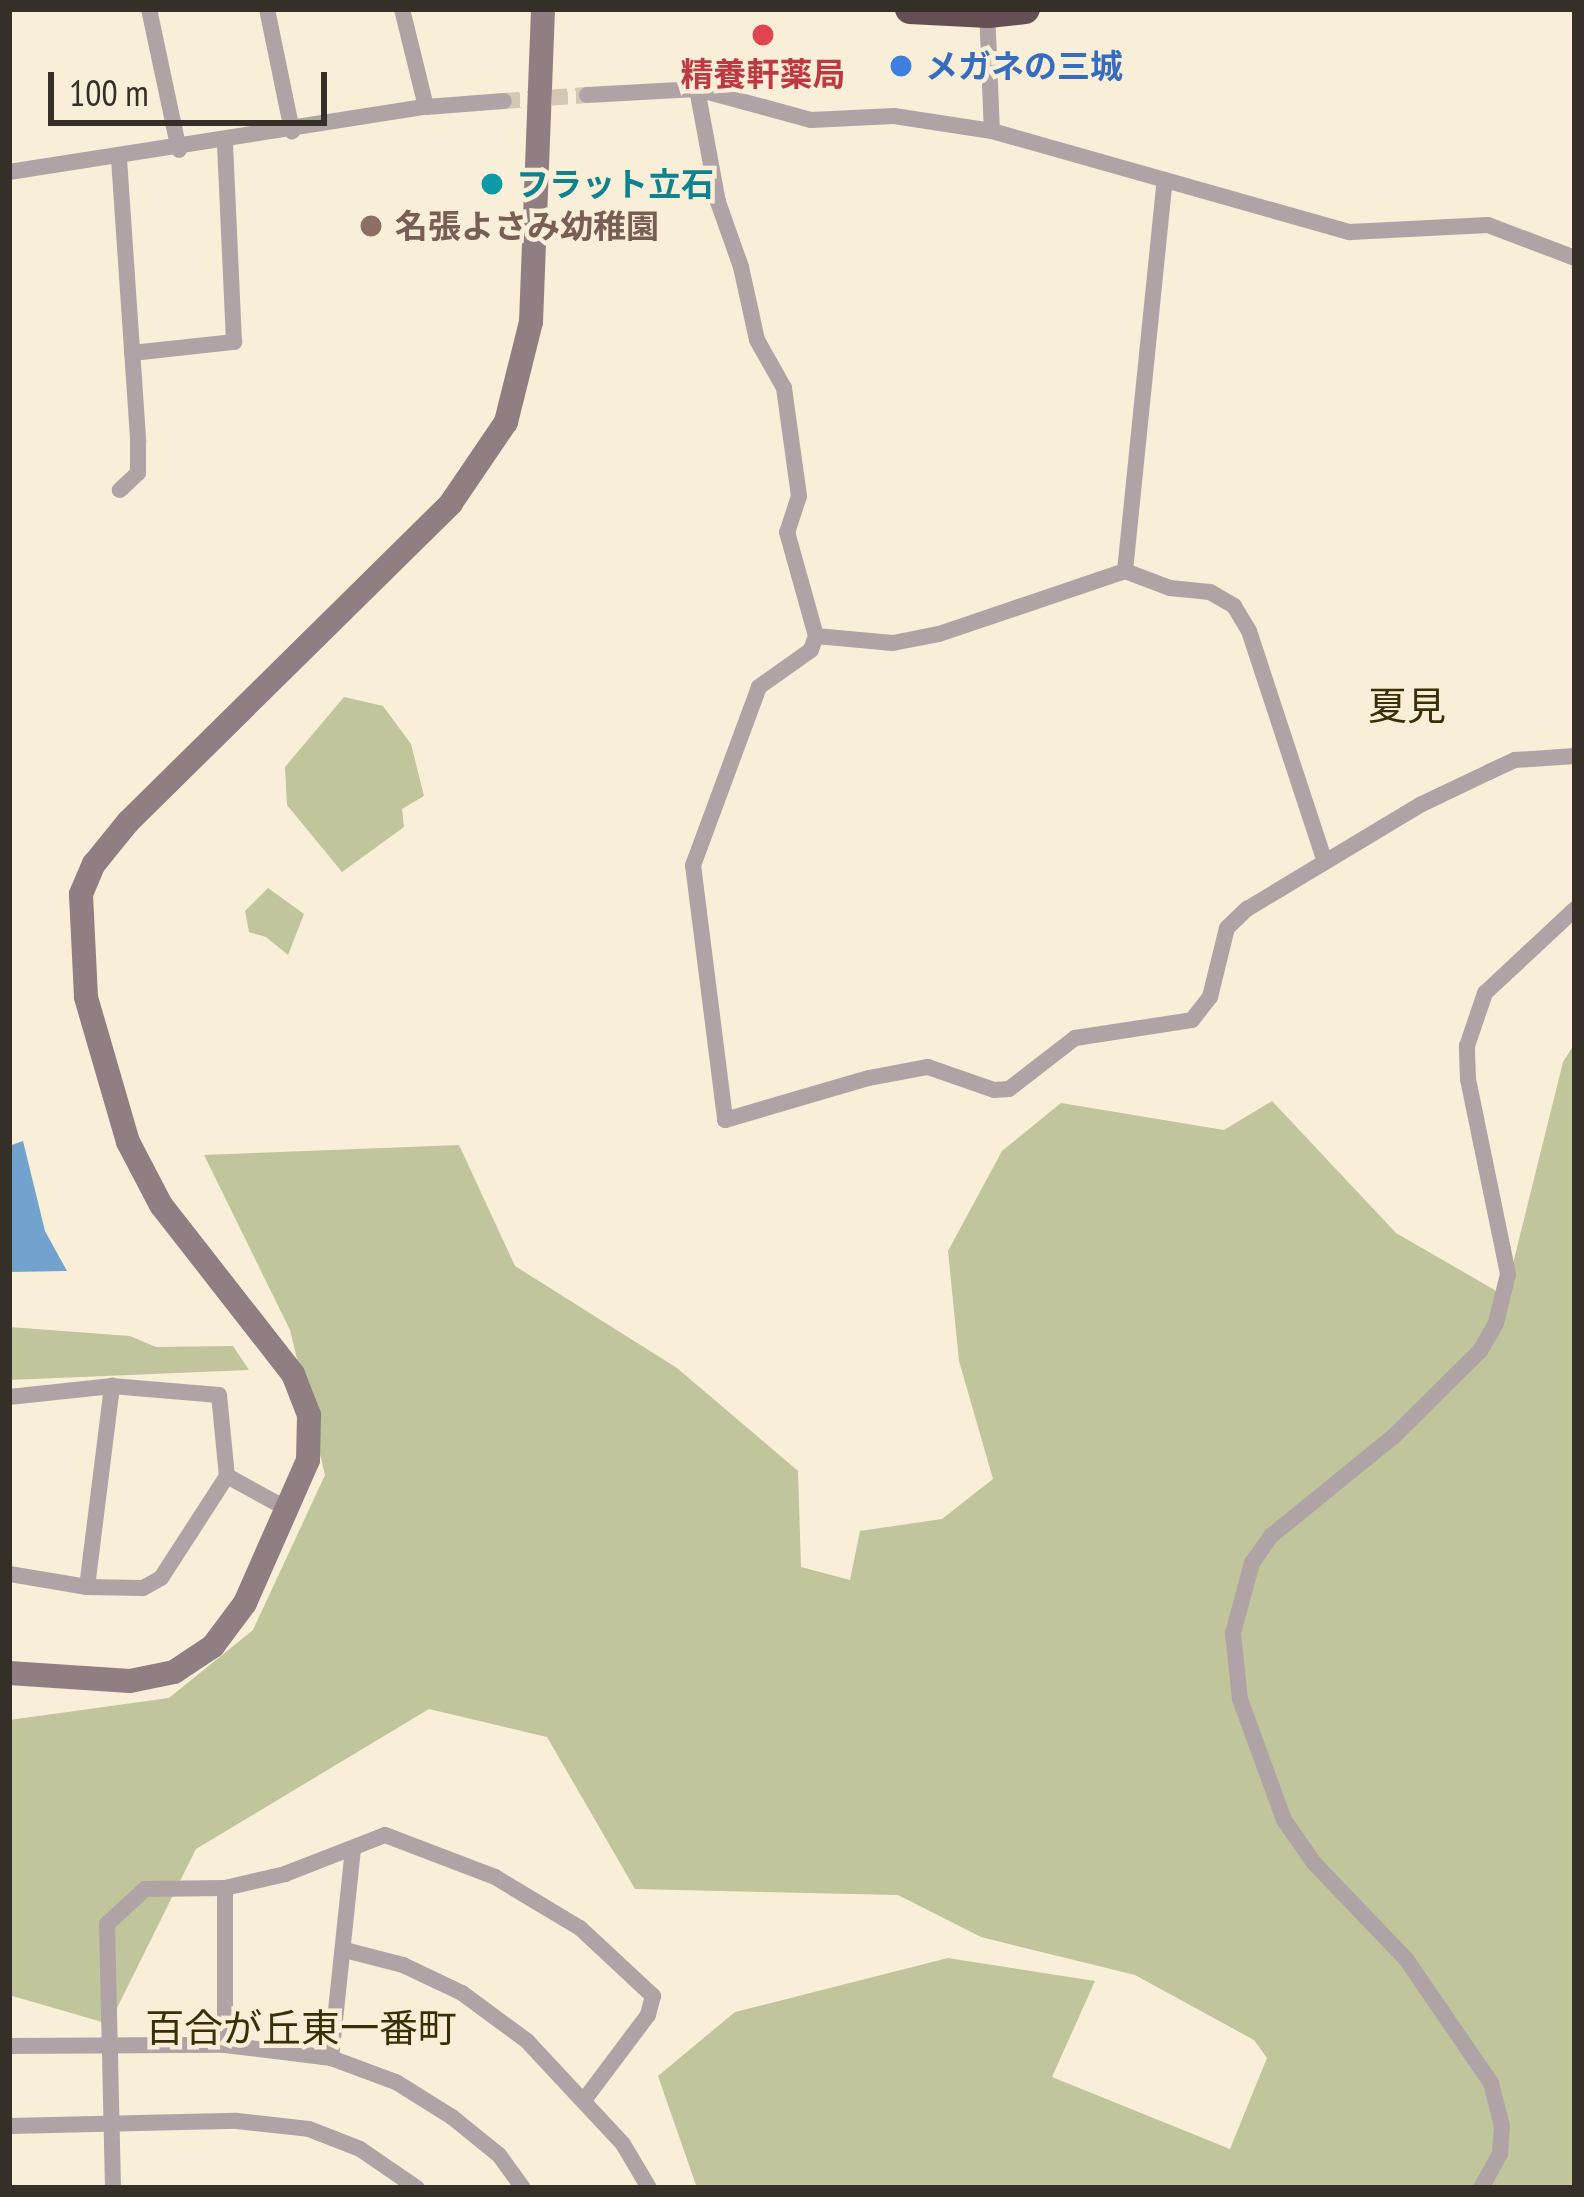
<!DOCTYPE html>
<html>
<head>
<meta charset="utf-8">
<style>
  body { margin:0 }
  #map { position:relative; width:1584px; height:2197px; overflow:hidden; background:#f9eed8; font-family:"PT Sans Narrow","Noto Sans JP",sans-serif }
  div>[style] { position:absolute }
  .green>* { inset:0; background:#c0c59c }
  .water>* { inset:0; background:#72a2ce }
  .street-tunnel>* { height:16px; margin-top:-8px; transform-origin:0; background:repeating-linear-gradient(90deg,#d2c8b5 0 16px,transparent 0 24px) }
  .street>* { height:16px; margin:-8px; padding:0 8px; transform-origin:8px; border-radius:8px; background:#afa3a6 }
  .secondary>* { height:24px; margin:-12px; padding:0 12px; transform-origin:12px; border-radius:12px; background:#8f7e82 }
  .highway>* { height:30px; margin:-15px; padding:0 15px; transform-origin:15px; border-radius:15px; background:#654e54 }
  .dots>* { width:33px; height:33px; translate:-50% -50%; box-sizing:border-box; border:6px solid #f9eed8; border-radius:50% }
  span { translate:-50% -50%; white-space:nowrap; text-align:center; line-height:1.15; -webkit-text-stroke:9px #f9eed8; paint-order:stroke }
  .shop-label { font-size:33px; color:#366cbe; font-weight:700 }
  .left { translate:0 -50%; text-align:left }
  .health-label { font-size:33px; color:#be3a42; font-weight:700 }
  .culture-label { font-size:33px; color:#0d838f; font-weight:700 }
  .education-label { font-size:33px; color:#785e54; font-weight:700 }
  .quarter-label { font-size:39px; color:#3a2f04 }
  .frame { position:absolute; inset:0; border:12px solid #343028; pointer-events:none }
  .scale { position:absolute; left:48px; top:72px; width:279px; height:54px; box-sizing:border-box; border:6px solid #343028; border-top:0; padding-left:15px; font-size:36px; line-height:42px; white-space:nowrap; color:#343028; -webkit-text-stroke:9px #f9eed8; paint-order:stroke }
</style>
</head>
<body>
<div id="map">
  <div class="green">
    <div style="clip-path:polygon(344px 697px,383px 706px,411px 744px,424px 796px,402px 809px,404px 827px,342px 872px,287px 805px,285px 767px)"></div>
    <div style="clip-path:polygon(268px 888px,304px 914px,288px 955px,266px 937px,249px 932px,245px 911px)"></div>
    <div style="clip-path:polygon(1575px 1043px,1575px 2188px,697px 2188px,658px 2076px,735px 2012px,948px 1958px,1095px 1981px,1052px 2077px,1230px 2149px,1267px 2058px,1254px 2040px,1135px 1975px,981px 1937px,898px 1895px,635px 1889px,547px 1737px,429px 1709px,196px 1849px,109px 2024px,9px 1995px,9px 1720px,169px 1698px,253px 1630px,325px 1475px,290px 1330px,204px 1155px,459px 1145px,515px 1266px,677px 1368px,798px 1471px,801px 1567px,850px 1580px,860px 1531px,942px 1519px,993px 1479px,959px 1361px,948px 1251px,1002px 1151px,1061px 1103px,1224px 1130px,1272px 1101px,1396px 1233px,1505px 1296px,1563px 1062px)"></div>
    <div style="clip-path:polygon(9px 1327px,130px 1336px,156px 1347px,233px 1346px,249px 1370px,9px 1380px)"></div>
  </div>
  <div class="water">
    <div style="clip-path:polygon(23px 1141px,45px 1231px,67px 1271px,9px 1272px,9px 1146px)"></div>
  </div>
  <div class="street-tunnel">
    <div style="left:504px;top:101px;width:83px;rotate:-4.1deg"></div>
  </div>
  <div class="street">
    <div style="left:149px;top:9px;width:144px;rotate:78deg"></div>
    <div style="left:267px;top:9px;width:125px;rotate:78.4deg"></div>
    <div style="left:402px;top:9px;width:101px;rotate:76.2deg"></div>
    <div style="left:987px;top:9px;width:122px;rotate:87.7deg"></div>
    <div style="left:697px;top:89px;width:115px;rotate:79.5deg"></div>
    <div style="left:718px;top:202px;width:69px;rotate:70.5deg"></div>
    <div style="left:741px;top:267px;width:75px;rotate:77.6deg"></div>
    <div style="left:757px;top:340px;width:55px;rotate:60.6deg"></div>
    <div style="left:784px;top:388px;width:109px;rotate:82.1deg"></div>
    <div style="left:799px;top:496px;width:38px;rotate:108deg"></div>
    <div style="left:787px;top:532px;width:108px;rotate:74.4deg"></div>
    <div style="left:816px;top:636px;width:15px;rotate:110deg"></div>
    <div style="left:811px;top:650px;width:64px;rotate:144.6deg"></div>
    <div style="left:759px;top:687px;width:190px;rotate:110.3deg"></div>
    <div style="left:693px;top:865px;width:257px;rotate:82.8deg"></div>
    <div style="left:725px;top:1120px;width:150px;rotate:-16.3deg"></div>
    <div style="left:869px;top:1078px;width:60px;rotate:-10.6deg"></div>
    <div style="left:928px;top:1067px;width:70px;rotate:19.2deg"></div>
    <div style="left:994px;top:1090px;width:15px;rotate:-4deg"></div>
    <div style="left:1009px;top:1089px;width:83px;rotate:-37.7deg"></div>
    <div style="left:1075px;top:1038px;width:118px;rotate:-8.7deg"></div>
    <div style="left:1192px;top:1020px;width:29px;rotate:-52deg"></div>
    <div style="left:1210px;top:997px;width:71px;rotate:-76.2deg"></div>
    <div style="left:1227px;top:928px;width:28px;rotate:-44deg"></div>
    <div style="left:1247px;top:909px;width:204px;rotate:-31deg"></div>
    <div style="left:1422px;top:804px;width:74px;rotate:-25.5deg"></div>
    <div style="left:1489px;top:772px;width:29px;rotate:-25deg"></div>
    <div style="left:1515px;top:760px;width:60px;rotate:-3.8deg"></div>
    <div style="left:587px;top:95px;width:110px;rotate:-3.1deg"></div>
    <div style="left:697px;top:89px;width:118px;rotate:15.2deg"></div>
    <div style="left:811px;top:120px;width:83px;rotate:-2.8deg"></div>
    <div style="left:894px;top:116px;width:99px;rotate:8.7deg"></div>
    <div style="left:992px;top:131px;width:372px;rotate:15.8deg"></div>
    <div style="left:1350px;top:232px;width:138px;rotate:-2.9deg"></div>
    <div style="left:1488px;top:225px;width:93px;rotate:20.8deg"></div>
    <div style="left:119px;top:159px;width:283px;rotate:86.1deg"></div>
    <div style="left:138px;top:441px;width:32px;rotate:90deg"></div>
    <div style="left:138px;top:473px;width:25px;rotate:137deg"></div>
    <div style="left:9px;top:172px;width:422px;rotate:-8.9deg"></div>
    <div style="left:426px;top:107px;width:78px;rotate:-4.4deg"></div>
    <div style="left:132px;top:353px;width:103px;rotate:-6.2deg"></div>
    <div style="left:234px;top:342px;width:200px;rotate:-92.6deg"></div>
    <div style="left:1125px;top:571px;width:393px;rotate:-84.2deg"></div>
    <div style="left:816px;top:636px;width:77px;rotate:5.2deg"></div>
    <div style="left:893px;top:643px;width:47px;rotate:-11.1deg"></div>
    <div style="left:939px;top:634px;width:196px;rotate:-18.7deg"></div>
    <div style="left:1125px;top:571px;width:48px;rotate:20.7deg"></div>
    <div style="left:1170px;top:588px;width:40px;rotate:5.7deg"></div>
    <div style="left:1210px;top:592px;width:28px;rotate:30deg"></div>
    <div style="left:1234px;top:606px;width:29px;rotate:59deg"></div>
    <div style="left:1249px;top:631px;width:243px;rotate:71.8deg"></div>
    <div style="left:9px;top:1397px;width:104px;rotate:-6.1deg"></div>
    <div style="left:112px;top:1386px;width:107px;rotate:4.8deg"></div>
    <div style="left:219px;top:1395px;width:81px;rotate:84.4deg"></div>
    <div style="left:227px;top:1476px;width:121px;rotate:122.9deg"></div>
    <div style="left:161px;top:1578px;width:21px;rotate:151deg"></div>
    <div style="left:143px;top:1588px;width:56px;rotate:-179deg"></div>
    <div style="left:87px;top:1587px;width:79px;rotate:-170.5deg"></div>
    <div style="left:227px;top:1476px;width:71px;rotate:28.7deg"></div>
    <div style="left:87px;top:1587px;width:203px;rotate:-82.9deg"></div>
    <div style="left:225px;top:1888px;width:157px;rotate:90deg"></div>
    <div style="left:345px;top:1950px;width:60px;rotate:14.5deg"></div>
    <div style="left:403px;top:1965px;width:65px;rotate:25.4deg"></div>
    <div style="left:462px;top:1993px;width:81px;rotate:36.4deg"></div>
    <div style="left:527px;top:2041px;width:141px;rotate:47deg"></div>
    <div style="left:623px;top:2144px;width:51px;rotate:59.4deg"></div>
    <div style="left:9px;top:2046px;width:216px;rotate:-0.3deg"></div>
    <div style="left:225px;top:2045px;width:107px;rotate:7deg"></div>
    <div style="left:331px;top:2058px;width:69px;rotate:20.3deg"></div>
    <div style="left:396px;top:2082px;width:66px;rotate:32deg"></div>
    <div style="left:452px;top:2117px;width:60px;rotate:39deg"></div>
    <div style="left:499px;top:2155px;width:41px;rotate:54deg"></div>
    <div style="left:331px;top:2058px;width:210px;rotate:-84deg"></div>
    <div style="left:9px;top:2126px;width:228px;rotate:-1.3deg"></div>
    <div style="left:237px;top:2121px;width:72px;rotate:6.3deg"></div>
    <div style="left:309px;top:2129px;width:55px;rotate:21.4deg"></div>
    <div style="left:360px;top:2149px;width:69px;rotate:34.4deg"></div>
    <div style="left:113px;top:2188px;width:264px;rotate:-91.3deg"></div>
    <div style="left:107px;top:1924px;width:52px;rotate:-42.6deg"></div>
    <div style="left:145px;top:1889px;width:80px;rotate:-0.7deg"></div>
    <div style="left:225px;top:1888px;width:62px;rotate:-13.1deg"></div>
    <div style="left:285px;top:1874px;width:107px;rotate:-21.3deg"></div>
    <div style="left:385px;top:1835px;width:118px;rotate:20.9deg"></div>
    <div style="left:495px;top:1877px;width:99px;rotate:31deg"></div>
    <div style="left:580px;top:1928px;width:100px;rotate:43deg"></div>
    <div style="left:653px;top:1996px;width:20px;rotate:105deg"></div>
    <div style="left:648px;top:2015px;width:105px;rotate:126.9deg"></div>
    <div style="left:1481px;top:2188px;width:39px;rotate:-61deg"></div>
    <div style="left:1500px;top:2154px;width:28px;rotate:-86deg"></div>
    <div style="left:1502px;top:2126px;width:44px;rotate:-104.3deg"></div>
    <div style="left:1491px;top:2083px;width:150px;rotate:-124.4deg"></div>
    <div style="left:1406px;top:1959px;width:133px;rotate:-133.8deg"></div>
    <div style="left:1314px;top:1863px;width:52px;rotate:-124.9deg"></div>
    <div style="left:1284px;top:1820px;width:129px;rotate:-110deg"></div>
    <div style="left:1240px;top:1699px;width:66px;rotate:-96.1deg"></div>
    <div style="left:1233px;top:1633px;width:73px;rotate:-74.8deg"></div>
    <div style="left:1252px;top:1563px;width:33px;rotate:-55deg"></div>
    <div style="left:1271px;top:1536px;width:159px;rotate:-39.1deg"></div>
    <div style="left:1394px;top:1436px;width:121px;rotate:-44.7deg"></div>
    <div style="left:1480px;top:1351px;width:32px;rotate:-60deg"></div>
    <div style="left:1496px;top:1323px;width:50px;rotate:-76.2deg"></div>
    <div style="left:1508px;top:1274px;width:199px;rotate:-101.6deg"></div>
    <div style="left:1468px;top:1079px;width:33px;rotate:-92deg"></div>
    <div style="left:1467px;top:1046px;width:56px;rotate:-71.2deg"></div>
    <div style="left:1485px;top:993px;width:123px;rotate:-43deg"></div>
  </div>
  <div class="secondary">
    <div style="left:9px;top:1673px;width:121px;rotate:3.8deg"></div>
    <div style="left:130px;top:1681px;width:45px;rotate:-11.6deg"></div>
    <div style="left:174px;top:1672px;width:47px;rotate:-33.7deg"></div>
    <div style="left:213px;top:1646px;width:54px;rotate:-53.3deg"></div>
    <div style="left:245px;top:1603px;width:156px;rotate:-66.2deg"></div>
    <div style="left:308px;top:1460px;width:45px;rotate:-88.7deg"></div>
    <div style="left:309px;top:1415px;width:44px;rotate:-111.3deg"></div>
    <div style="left:293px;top:1374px;width:214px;rotate:-128deg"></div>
    <div style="left:161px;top:1205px;width:71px;rotate:-117.6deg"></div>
    <div style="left:128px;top:1142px;width:151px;rotate:-106.2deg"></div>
    <div style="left:86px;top:997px;width:103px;rotate:-92.8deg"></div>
    <div style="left:81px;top:894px;width:33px;rotate:-67deg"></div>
    <div style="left:94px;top:864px;width:54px;rotate:-51deg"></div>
    <div style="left:128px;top:822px;width:454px;rotate:-44.6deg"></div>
    <div style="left:451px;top:503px;width:98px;rotate:-55.8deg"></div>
    <div style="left:506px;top:422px;width:103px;rotate:-76deg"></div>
    <div style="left:531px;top:322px;width:313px;rotate:-87.8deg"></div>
  </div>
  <div class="highway">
    <div style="left:910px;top:9px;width:78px;rotate:2.9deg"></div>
    <div style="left:988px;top:13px;width:37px;rotate:-6deg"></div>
  </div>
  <div class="dots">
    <div style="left:763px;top:35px;background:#e0444e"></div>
    <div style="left:901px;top:66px;background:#3f7fe0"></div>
    <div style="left:492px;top:184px;background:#0f9aa8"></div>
    <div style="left:371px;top:226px;background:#8d6e63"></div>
  </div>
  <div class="shop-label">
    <span class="left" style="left:925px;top:66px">メガネの三城</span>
  </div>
  <div class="health-label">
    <span style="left:763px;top:74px">精養軒薬局</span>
  </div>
  <div class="culture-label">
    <span class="left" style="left:516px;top:184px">フラット立石</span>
  </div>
  <div class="education-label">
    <span class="left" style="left:395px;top:226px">名張よさみ幼稚園</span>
  </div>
  <div class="quarter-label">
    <span style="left:1407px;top:706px">夏見</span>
    <span style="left:301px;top:2028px">百合が丘東一番町</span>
  </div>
  <div class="frame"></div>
  <div class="scale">100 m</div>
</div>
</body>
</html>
